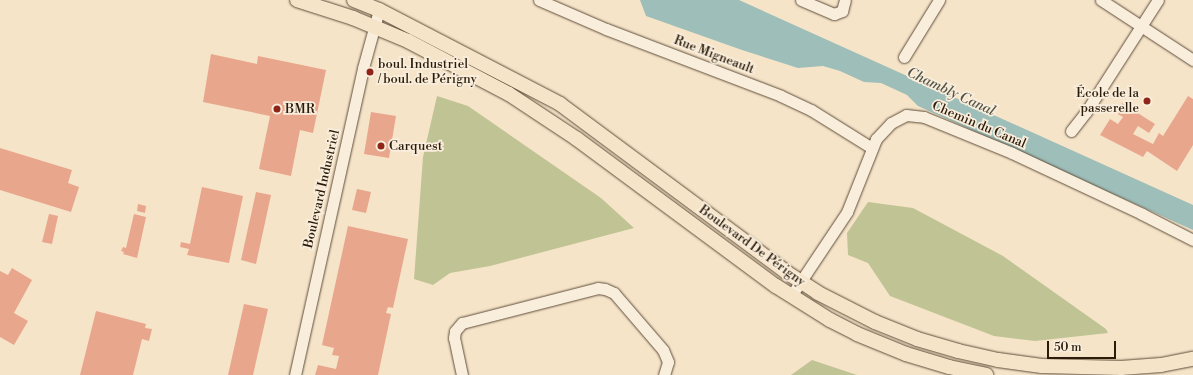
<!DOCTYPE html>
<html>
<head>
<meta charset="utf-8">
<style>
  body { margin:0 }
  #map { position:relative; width:1193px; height:375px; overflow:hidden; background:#f6e4c9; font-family:"Libre Bodoni",serif }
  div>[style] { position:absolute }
  .green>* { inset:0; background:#c0c394 }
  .water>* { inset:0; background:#9dbeb9 }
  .building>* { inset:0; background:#e8a68d }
  .roads { filter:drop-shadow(0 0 1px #5e4d39) drop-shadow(0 0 1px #5e4d39) }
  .minor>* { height:11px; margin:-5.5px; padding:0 5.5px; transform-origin:5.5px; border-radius:5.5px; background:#f9eddc }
  .major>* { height:14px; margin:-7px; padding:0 7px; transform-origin:7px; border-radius:7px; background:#f6e4c9 }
  .dots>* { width:11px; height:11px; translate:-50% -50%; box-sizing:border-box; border:2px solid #f9eddc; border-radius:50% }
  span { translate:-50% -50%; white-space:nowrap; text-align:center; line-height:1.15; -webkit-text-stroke:3.5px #f9eddc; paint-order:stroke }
  .street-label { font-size:13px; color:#2b1b09 }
  .poi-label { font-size:13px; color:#2b1b09 }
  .left { translate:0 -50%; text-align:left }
  .right { translate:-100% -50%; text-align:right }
  .water-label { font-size:14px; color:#535447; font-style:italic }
  .scale { position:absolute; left:1047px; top:341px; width:69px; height:18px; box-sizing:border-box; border:2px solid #2b1b09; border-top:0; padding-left:5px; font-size:12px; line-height:14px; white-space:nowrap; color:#2b1b09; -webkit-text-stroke:3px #f9eddc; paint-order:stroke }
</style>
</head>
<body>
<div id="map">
  <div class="green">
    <div style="clip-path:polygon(437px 96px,468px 106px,601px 198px,634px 228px,490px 266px,450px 273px,433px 285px,414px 279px,423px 157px)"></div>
    <div style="clip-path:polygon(868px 202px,913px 208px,1003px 256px,1106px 329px,1108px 333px,1035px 341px,994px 336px,890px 296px,868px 263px,848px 255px,847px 233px)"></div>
    <div style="clip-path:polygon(812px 360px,857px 375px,791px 375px)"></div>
  </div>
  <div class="water">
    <div style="clip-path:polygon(640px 0,739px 0,1193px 205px,1193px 230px,918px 106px,907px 95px,881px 83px,864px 82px,840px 71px,823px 66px,798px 68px,742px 50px,646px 16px)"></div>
  </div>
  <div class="building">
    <div style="clip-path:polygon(211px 54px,257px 64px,258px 56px,326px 70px,313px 133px,300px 130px,291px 176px,259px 169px,270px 116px,203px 102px)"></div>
    <div style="clip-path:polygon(1188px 96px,1193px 99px,1193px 145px,1177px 171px,1147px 151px,1143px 157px,1100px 135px,1110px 119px,1118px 124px,1123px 117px,1116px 113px,1122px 103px,1155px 124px,1149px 133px,1138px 126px,1133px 134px,1153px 144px,1159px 133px,1163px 136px)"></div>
    <div style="clip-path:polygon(371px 112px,396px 116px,389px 158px,364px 154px)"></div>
    <div style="clip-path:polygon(0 148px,72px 170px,68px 183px,79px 187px,71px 212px,0 190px)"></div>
    <div style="clip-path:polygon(202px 187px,243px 196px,229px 263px,187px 255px,189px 249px,180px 247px,181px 242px,190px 244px)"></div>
    <div style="clip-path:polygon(357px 189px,371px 192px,366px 213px,352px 210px)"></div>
    <div style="clip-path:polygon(256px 192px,271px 195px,256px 264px,241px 260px)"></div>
    <div style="clip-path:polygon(138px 204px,146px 206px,145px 213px,137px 211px)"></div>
    <div style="clip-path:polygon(49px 214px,58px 216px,52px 244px,42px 242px)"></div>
    <div style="clip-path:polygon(134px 214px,146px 217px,137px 258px,123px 254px,124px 252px,121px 251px,123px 247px,126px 248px)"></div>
    <div style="clip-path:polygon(348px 226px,408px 239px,393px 308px,388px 307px,386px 313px,391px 314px,378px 375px,315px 375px,318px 365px,336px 369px,339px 356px,332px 355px,334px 348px,322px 345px)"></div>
    <div style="clip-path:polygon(12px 268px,32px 280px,14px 313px,28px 321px,14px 345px,0 337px,0 271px,8px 275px)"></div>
    <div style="clip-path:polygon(244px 304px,268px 309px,253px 375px,228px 375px)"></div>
    <div style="clip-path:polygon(96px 311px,146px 324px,145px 328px,152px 329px,149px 341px,142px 339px,133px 375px,80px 375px)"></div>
  </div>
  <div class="roads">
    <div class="minor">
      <div style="left:539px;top:0;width:73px;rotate:23.4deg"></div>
      <div style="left:606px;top:29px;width:187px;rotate:20.9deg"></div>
      <div style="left:781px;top:96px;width:33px;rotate:25deg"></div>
      <div style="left:811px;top:110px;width:72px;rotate:31.9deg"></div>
      <div style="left:801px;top:0;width:36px;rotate:23deg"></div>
      <div style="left:834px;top:14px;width:9px;rotate:-21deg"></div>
      <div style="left:842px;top:11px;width:11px;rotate:-75deg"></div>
      <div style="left:1101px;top:0;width:110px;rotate:33.1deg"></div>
      <div style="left:904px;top:57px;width:67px;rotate:-58.4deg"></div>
      <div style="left:1071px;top:131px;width:24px;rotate:-52deg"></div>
      <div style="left:1086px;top:112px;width:133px;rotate:-57.3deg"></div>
      <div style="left:791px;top:296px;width:101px;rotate:-56.3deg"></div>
      <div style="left:847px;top:212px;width:79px;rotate:-68.3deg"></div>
      <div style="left:876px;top:139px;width:22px;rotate:-47deg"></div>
      <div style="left:891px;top:123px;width:17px;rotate:-28deg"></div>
      <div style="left:906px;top:115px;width:18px;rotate:6deg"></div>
      <div style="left:924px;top:117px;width:95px;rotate:22.2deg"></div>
      <div style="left:1012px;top:153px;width:144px;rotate:25.1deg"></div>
      <div style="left:1142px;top:214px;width:57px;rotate:27deg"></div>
      <div style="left:295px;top:375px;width:314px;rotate:-77.5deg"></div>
      <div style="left:363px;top:68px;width:60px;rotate:-74.6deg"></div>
      <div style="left:462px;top:375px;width:38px;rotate:-102deg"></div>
      <div style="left:454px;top:338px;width:7px;rotate:-82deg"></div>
      <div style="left:455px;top:331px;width:11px;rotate:-49deg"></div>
      <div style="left:462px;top:323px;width:140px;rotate:-14.4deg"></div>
      <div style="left:598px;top:288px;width:7px;rotate:8deg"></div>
      <div style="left:605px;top:289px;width:10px;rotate:24deg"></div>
      <div style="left:614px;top:293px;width:75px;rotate:49.3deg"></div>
      <div style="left:663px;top:350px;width:13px;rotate:67deg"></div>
      <div style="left:668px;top:362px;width:14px;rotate:107deg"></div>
    </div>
    <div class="major">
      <div style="left:297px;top:0;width:59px;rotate:17.8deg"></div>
      <div style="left:353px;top:18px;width:60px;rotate:22.7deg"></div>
      <div style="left:408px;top:41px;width:114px;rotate:27.7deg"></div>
      <div style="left:509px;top:94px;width:82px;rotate:33.5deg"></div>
      <div style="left:577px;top:139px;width:247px;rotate:36.5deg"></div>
      <div style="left:776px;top:286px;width:64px;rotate:32.2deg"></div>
      <div style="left:830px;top:320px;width:30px;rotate:27deg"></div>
      <div style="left:857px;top:334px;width:53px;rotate:22.2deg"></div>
      <div style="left:906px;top:354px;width:45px;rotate:16.8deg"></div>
      <div style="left:949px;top:367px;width:38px;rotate:12deg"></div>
      <div style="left:354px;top:0;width:27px;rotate:22deg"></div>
      <div style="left:379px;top:10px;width:204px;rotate:27.4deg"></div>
      <div style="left:560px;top:104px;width:282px;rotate:36.6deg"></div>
      <div style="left:786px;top:272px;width:38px;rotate:33deg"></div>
      <div style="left:818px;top:293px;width:64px;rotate:27deg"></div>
      <div style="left:875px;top:322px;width:45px;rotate:22deg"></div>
      <div style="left:917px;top:339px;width:43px;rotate:16.3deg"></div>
      <div style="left:958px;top:351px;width:41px;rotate:12.7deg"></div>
      <div style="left:998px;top:360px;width:44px;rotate:7.8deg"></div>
      <div style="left:1042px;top:366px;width:79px;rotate:1.5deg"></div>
      <div style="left:1121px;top:368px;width:40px;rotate:-4.3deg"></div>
      <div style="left:1161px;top:365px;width:33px;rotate:-11deg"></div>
    </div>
  </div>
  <div class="dots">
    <div style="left:370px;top:72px;background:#8f2418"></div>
    <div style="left:1147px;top:101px;background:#8f2418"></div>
    <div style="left:277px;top:109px;background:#8f2418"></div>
    <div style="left:381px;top:146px;background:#8f2418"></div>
  </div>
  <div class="street-label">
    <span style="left:714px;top:55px;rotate:21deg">Rue Migneault</span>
    <span style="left:979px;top:125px;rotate:23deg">Chemin du Canal</span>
    <span style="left:322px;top:189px;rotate:-77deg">Boulevard Industriel</span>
    <span style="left:752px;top:246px;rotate:36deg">Boulevard De Périgny</span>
  </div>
  <div class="poi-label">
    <span class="left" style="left:378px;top:72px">boul. Industriel<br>/ boul. de Périgny</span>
    <span class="right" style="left:1139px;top:101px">École de la<br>passerelle</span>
    <span class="left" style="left:285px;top:109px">BMR</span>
    <span class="left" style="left:389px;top:146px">Carquest</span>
  </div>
  <div class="water-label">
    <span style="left:951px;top:92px;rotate:25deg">Chambly Canal</span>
  </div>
  <div class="scale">50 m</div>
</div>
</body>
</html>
